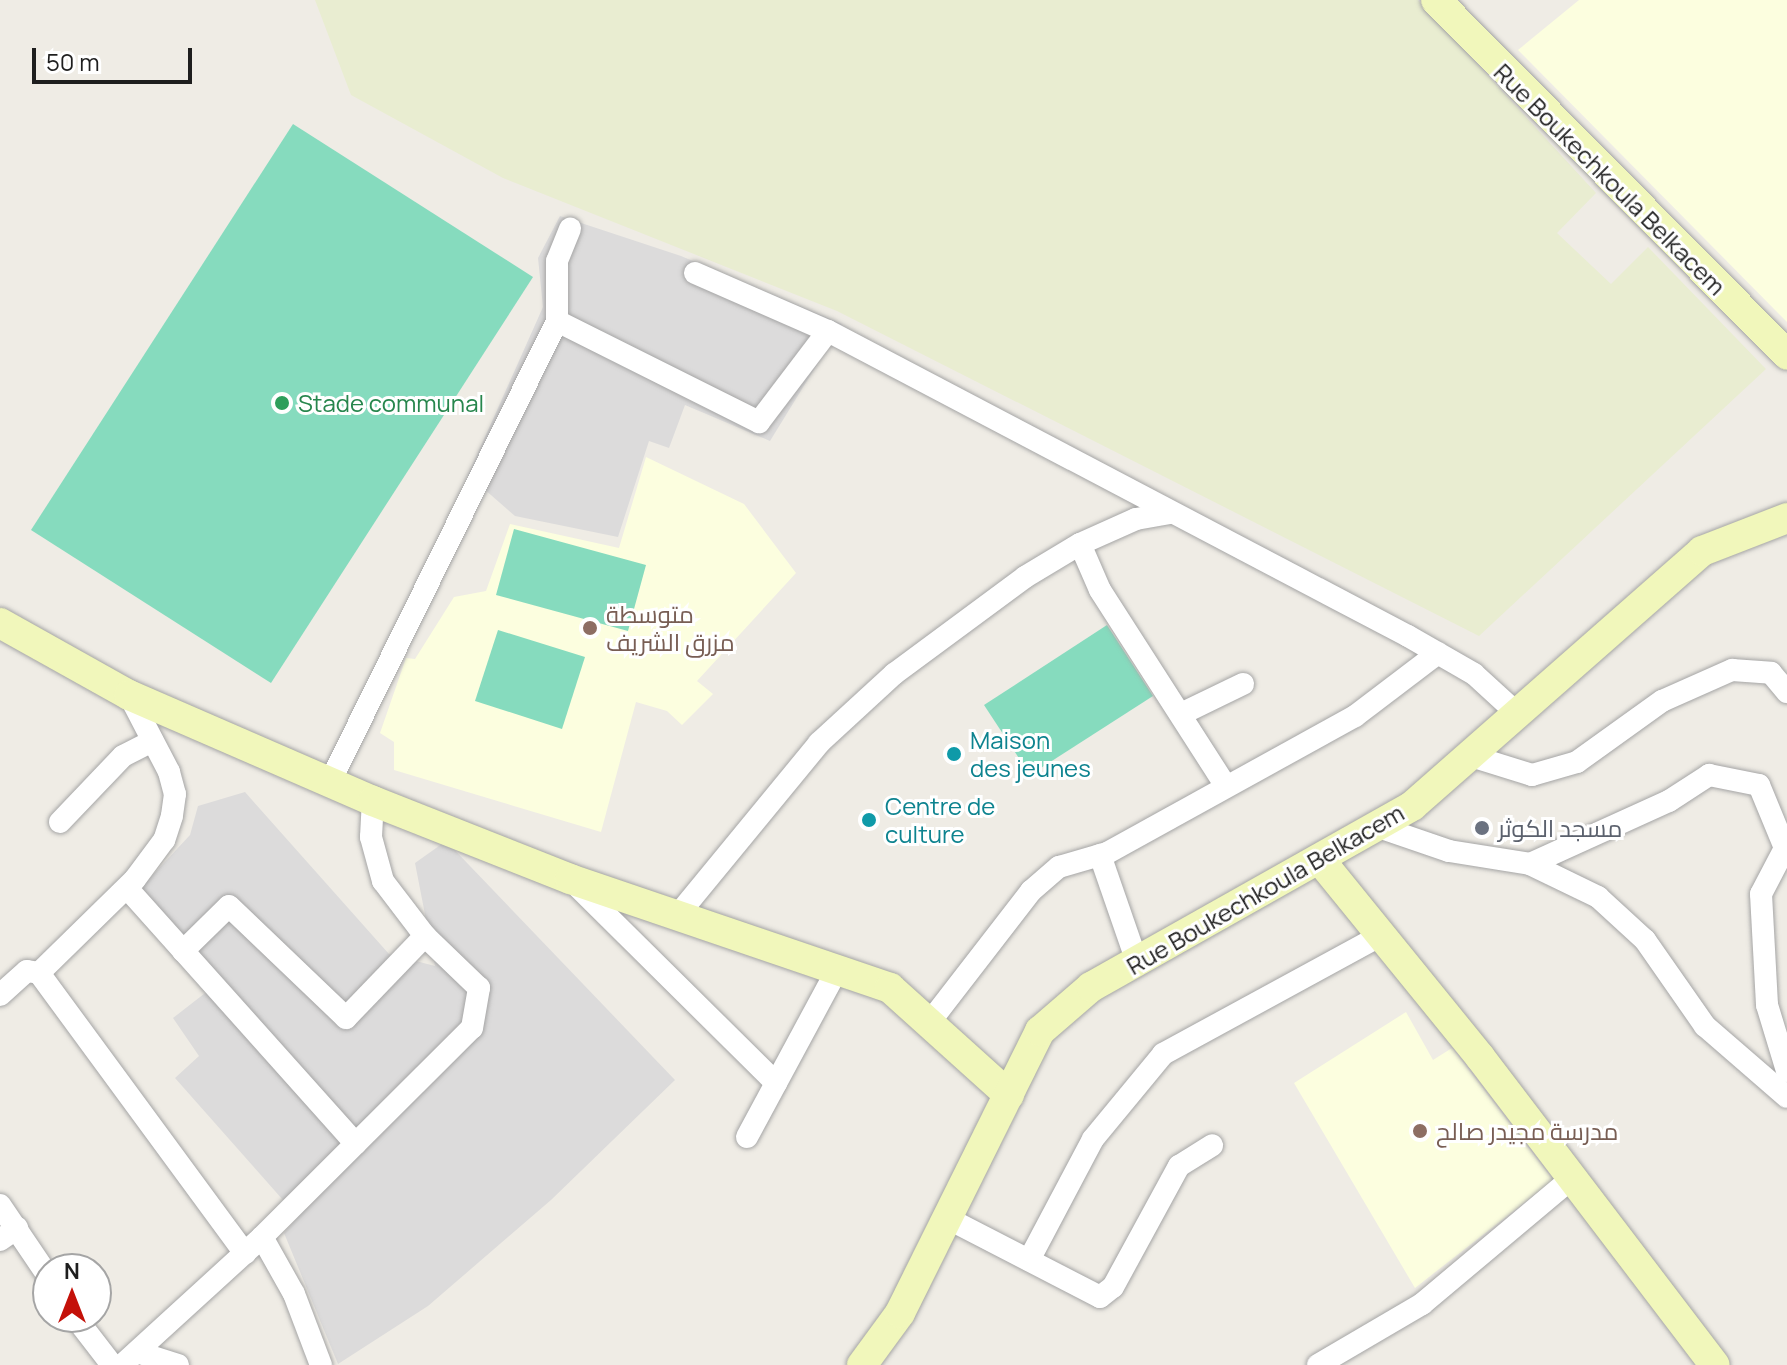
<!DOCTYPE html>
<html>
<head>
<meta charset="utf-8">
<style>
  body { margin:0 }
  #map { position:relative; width:1787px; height:1365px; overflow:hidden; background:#efece5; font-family:Manrope,Cairo,sans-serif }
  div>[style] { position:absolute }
  .residential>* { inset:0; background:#dcdbdb }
  .education>* { inset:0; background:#fcfedf }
  .farmland>* { inset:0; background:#e9edd1 }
  .pitch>* { inset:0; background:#86dbbe }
  .roads { filter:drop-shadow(0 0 2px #a5a5a5) drop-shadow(0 0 2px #a5a5a5) }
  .street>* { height:22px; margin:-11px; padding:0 11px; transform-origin:11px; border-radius:11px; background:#fff }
  .secondary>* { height:30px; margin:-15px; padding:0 15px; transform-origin:15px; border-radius:15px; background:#f1f7bb }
  .dots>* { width:22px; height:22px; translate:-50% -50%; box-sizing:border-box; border:4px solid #fff; border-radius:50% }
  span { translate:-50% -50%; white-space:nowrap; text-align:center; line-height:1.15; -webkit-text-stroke:6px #fff; paint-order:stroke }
  .street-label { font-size:24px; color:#1e1e1e }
  .leisure-label { font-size:24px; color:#27864d }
  .left { translate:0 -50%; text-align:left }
  .education-label { font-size:24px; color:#785e54 }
  .culture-label { font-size:24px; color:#0d838f }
  .worship-label { font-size:24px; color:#5b616d }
  .north { position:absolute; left:32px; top:1253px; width:80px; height:80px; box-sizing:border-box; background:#fff; border:2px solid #a5a5a5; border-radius:50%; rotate:0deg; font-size:22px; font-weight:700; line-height:32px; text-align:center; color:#1e1e1e }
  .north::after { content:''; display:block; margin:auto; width:28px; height:36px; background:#c41109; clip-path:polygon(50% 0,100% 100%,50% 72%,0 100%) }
  .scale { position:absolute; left:32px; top:48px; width:160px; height:36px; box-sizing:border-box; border:4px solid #1e1e1e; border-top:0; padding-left:10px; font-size:24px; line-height:28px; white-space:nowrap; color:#1e1e1e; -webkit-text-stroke:6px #fff; paint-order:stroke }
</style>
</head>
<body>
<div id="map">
  <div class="residential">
    <div style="clip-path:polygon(560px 216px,681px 256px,842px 324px,770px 441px,685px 405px,669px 448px,649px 441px,618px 537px,515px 516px,468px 475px,543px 307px,538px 258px)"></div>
    <div style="clip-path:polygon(245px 792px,389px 954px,435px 966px,415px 863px,446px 841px,675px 1080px,551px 1200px,428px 1306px,338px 1364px,284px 1233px,298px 1217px,175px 1078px,199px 1056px,173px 1018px,218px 983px,137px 892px,190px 835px,198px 806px)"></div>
  </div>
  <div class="education">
    <div style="clip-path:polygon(1579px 0,1787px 0,1787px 322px,1518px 50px)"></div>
    <div style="clip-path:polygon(646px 457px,744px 504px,796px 573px,697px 681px,713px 694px,682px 725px,667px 711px,636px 702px,601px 832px,394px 770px,394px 742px,380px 733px,406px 658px,415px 659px,454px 597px,486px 591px,510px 524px,619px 548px)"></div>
    <div style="clip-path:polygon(1406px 1012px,1433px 1060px,1452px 1048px,1553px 1180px,1415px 1288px,1294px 1083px)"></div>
  </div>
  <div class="farmland">
    <div style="clip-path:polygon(315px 0,1418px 0,1596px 193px,1557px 233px,1611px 284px,1648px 247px,1766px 369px,1479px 636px,837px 311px,503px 178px,351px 95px)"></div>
  </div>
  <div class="pitch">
    <div style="clip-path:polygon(293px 124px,533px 277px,271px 683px,31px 530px)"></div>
    <div style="clip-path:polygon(514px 529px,646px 565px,628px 631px,496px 595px)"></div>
    <div style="clip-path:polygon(1107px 625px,1153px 696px,1030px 775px,984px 705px)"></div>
    <div style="clip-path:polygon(498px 630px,585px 657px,562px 729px,475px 701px)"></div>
  </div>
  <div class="roads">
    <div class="street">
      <div style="left:695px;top:273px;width:145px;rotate:23.6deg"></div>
      <div style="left:828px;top:331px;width:655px;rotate:27.74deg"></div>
      <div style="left:1408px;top:636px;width:76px;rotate:29.9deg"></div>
      <div style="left:1474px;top:674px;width:62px;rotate:42.4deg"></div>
      <div style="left:557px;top:321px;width:226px;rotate:26.6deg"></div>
      <div style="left:759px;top:422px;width:114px;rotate:-52.8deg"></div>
      <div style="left:1080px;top:544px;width:50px;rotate:66.5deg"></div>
      <div style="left:1100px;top:590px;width:233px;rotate:57.3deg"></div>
      <div style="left:129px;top:695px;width:87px;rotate:62.5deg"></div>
      <div style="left:169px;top:772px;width:23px;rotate:75deg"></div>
      <div style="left:175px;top:794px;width:22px;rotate:98deg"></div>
      <div style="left:172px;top:816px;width:25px;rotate:108deg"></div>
      <div style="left:164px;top:840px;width:49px;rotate:126.6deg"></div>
      <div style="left:135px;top:879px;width:134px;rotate:135.6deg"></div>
      <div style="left:39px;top:973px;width:348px;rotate:53.7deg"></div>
      <div style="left:1181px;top:714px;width:69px;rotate:-25.8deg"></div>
      <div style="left:1471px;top:756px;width:64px;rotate:17.3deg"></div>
      <div style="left:1532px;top:775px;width:47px;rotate:-16.1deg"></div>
      <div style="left:1577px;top:762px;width:105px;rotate:-35.7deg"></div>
      <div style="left:1662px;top:701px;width:77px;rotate:-23.9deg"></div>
      <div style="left:1732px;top:670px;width:39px;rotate:4deg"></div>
      <div style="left:1771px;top:673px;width:25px;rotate:50deg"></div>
      <div style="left:330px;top:782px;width:514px;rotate:-63.78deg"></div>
      <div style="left:557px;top:321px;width:60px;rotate:-90deg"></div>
      <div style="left:557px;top:261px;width:35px;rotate:-68deg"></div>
      <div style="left:60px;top:822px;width:91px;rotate:-46.3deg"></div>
      <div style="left:123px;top:756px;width:33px;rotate:-27deg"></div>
      <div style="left:1379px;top:827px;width:74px;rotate:18.9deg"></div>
      <div style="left:1449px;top:851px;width:82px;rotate:9.1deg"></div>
      <div style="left:1530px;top:864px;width:153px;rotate:-24.4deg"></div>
      <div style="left:1669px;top:801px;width:48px;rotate:-33deg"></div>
      <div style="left:1709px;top:775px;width:51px;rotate:11.3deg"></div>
      <div style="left:1759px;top:785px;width:68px;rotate:67.6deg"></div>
      <div style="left:1785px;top:848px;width:52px;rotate:117.6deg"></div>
      <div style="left:1761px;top:894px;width:111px;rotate:86.9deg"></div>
      <div style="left:1767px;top:1005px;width:69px;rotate:73.1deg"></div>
      <div style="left:1100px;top:855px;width:113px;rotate:70.9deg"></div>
      <div style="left:1530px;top:864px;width:76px;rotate:25.9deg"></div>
      <div style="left:1598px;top:897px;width:64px;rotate:42.5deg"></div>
      <div style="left:1645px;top:940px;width:105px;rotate:55.1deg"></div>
      <div style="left:1705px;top:1026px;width:108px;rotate:40.9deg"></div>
      <div style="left:575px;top:884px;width:283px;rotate:44.7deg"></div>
      <div style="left:127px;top:888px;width:343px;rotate:48.2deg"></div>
      <div style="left:677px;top:916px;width:224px;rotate:-50.6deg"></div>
      <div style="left:819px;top:743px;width:102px;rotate:-42.6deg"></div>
      <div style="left:894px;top:674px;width:163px;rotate:-36.5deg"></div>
      <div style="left:1025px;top:577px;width:64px;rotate:-31deg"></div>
      <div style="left:1080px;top:544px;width:61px;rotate:-24.1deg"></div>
      <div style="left:1136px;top:519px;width:36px;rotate:-10deg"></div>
      <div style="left:183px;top:951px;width:64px;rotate:-44.4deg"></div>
      <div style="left:229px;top:906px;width:162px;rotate:43.7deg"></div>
      <div style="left:346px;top:1018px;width:114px;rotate:-46.1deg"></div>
      <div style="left:0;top:995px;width:36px;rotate:-42deg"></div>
      <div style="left:27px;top:971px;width:12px;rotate:9deg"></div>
      <div style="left:929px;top:1023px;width:167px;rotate:-52.3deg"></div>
      <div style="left:1031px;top:891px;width:37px;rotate:-41deg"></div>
      <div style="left:1059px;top:867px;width:50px;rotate:-16.3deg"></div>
      <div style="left:1107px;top:853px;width:283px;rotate:-28.9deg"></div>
      <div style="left:1355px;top:716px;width:104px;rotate:-37.2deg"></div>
      <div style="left:747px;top:1137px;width:192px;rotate:-61.7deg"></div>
      <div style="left:0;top:1205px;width:86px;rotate:55.9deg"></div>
      <div style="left:947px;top:1218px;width:172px;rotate:27.3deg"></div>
      <div style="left:1100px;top:1297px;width:16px;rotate:-38deg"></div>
      <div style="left:1113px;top:1287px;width:138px;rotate:-61.4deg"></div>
      <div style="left:1179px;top:1166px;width:39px;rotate:-32deg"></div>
      <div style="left:262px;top:1237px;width:65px;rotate:60.7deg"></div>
      <div style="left:294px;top:1294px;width:76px;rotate:69.2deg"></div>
      <div style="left:0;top:1240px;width:21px;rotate:-35deg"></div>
      <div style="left:1029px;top:1260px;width:137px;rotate:-62.1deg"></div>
      <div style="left:1093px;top:1139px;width:110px;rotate:-50.5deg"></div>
      <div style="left:1163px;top:1054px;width:248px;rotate:-28.6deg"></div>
      <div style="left:75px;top:1317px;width:61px;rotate:52.4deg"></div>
      <div style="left:137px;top:1352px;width:43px;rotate:17.6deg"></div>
      <div style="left:122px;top:1365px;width:190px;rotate:-42.4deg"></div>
      <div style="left:262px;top:1237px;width:296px;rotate:-44.9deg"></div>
      <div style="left:472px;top:1028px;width:41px;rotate:-80.1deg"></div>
      <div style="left:479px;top:988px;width:75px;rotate:-136.1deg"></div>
      <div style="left:425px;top:936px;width:69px;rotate:-127.4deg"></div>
      <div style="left:383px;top:881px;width:46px;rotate:-105.3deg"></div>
      <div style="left:371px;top:837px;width:36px;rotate:-87deg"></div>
      <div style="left:1318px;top:1365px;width:121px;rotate:-30.4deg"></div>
      <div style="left:1422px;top:1304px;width:196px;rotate:-40deg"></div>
    </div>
    <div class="secondary">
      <div style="left:1436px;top:0;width:499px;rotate:45.3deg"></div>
      <div style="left:0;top:623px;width:148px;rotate:29.2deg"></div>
      <div style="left:129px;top:695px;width:266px;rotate:23.5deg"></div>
      <div style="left:373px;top:801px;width:212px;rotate:21.6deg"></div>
      <div style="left:570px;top:879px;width:338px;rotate:18.8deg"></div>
      <div style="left:890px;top:988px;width:160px;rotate:42deg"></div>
      <div style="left:1320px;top:860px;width:254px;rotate:50.9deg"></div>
      <div style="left:1480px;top:1057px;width:387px;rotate:52.7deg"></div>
      <div style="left:862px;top:1365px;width:64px;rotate:-53.8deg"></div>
      <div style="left:900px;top:1313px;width:315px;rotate:-63.6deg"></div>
      <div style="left:1040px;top:1031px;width:67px;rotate:-40.8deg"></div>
      <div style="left:1091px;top:987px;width:369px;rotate:-29.4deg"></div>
      <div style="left:1412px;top:806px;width:386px;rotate:-41.3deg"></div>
      <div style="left:1702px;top:551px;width:91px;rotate:-21.2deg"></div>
    </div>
  </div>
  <div class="dots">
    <div style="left:282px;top:403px;background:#2e9e5b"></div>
    <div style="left:590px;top:628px;background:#8d6e63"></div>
    <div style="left:954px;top:754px;background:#0f9aa8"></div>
    <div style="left:869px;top:820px;background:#0f9aa8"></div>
    <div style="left:1482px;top:828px;background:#6b7280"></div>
    <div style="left:1420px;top:1131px;background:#8d6e63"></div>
  </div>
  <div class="street-label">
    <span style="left:1610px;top:179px;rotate:45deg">Rue Boukechkoula Belkacem</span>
    <span style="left:1265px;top:889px;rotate:-30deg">Rue Boukechkoula Belkacem</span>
  </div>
  <div class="leisure-label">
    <span class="left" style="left:298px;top:403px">Stade communal</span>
  </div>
  <div class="education-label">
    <span class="left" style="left:606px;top:628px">متوسطة<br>مزرق الشريف</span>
    <span class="left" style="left:1436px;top:1131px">مدرسة مجيدر صالح</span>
  </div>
  <div class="culture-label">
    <span class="left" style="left:970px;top:754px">Maison<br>des jeunes</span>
    <span class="left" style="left:885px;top:820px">Centre de<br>culture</span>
  </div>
  <div class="worship-label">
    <span class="left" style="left:1498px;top:828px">مسجد الكوثر</span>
  </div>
  <div class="north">N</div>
  <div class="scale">50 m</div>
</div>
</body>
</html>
